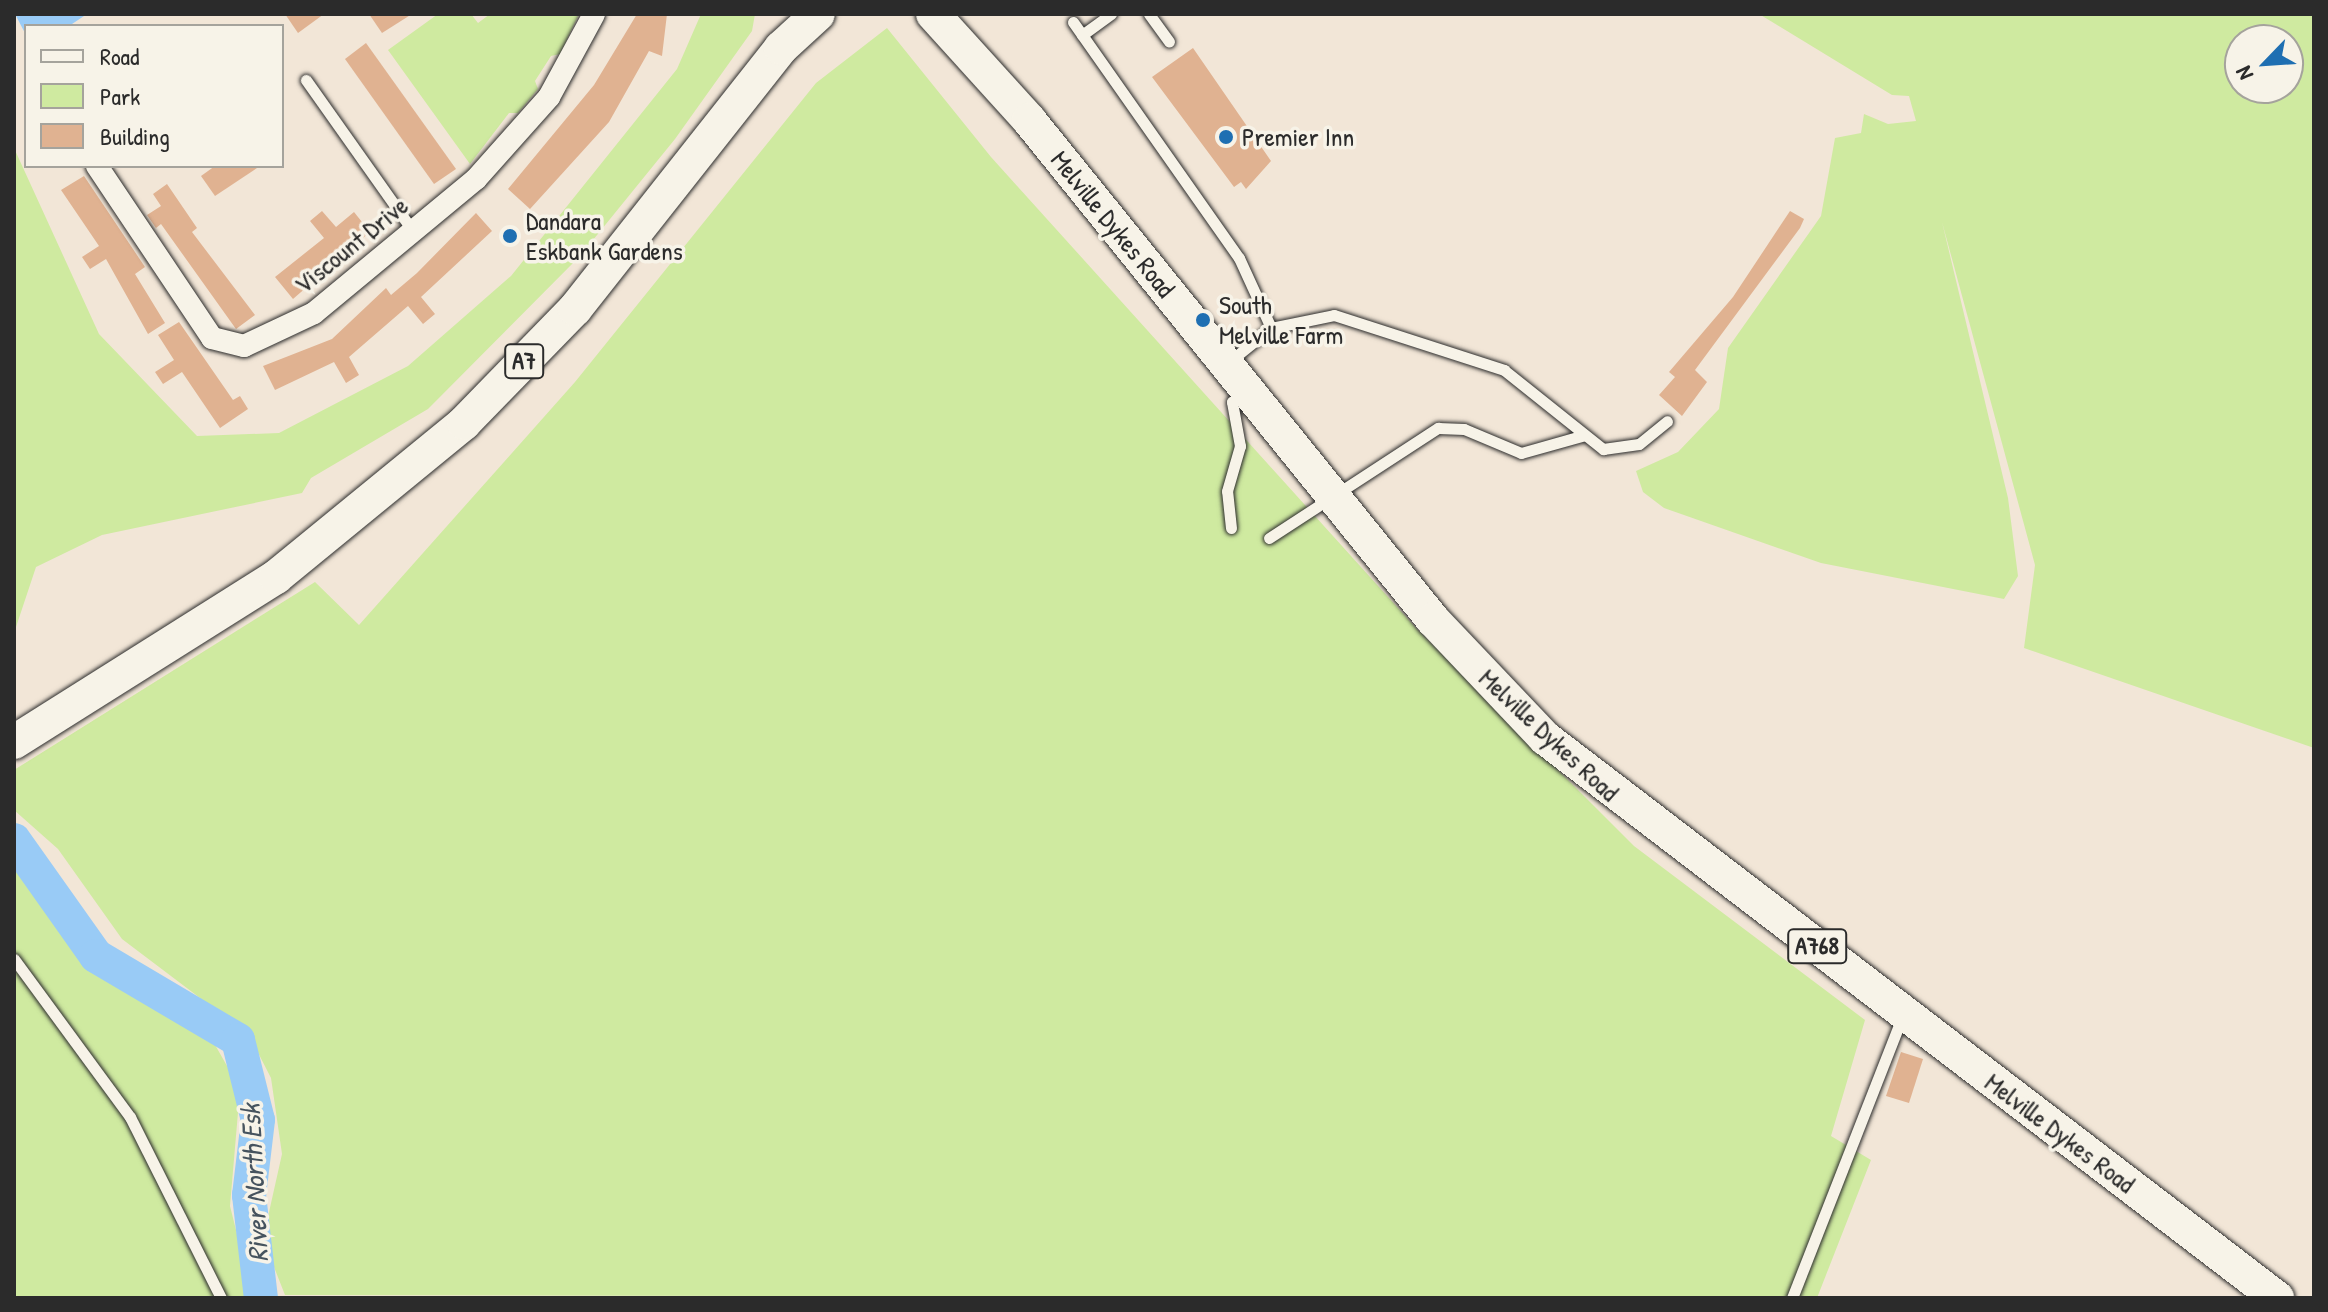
<!DOCTYPE html>
<html>
<head>
<meta charset="utf-8">
<style>
  body { margin:0 }
  #map { position:relative; width:2328px; height:1312px; overflow:hidden; background:#f2e6d7; font-family:"Patrick Hand",sans-serif }
  div>[style] { position:absolute }
  .green>* { inset:0; background:#cfeaa0 }
  .water>* { inset:0; background:#99cbf6 }
  .river>* { height:34px; margin:-17px; padding:0 17px; transform-origin:17px; border-radius:17px; background:#99cbf6 }
  .building>* { inset:0; background:#e0b291 }
  .roads { filter:drop-shadow(0 0 2px #2b2b2b) drop-shadow(0 0 2px #2b2b2b) }
  .service>* { height:11px; margin:-5.5px; padding:0 5.5px; transform-origin:5.5px; border-radius:5.5px; background:#f7f3e8 }
  .minor>* { height:22px; margin:-11px; padding:0 11px; transform-origin:11px; border-radius:11px; background:#f7f3e8 }
  .primary>* { height:34px; margin:-17px; padding:0 17px; transform-origin:17px; border-radius:17px; background:#f7f3e8 }
  .dots>* { width:22px; height:22px; translate:-50% -50%; box-sizing:border-box; border:4px solid #f7f3e8; border-radius:50% }
  span { translate:-50% -50%; white-space:nowrap; text-align:center; line-height:1.15; -webkit-text-stroke:7px #f7f3e8; paint-order:stroke }
  .shield-label span { padding:2px 6px; background:#f7f3e8; border:2px solid; border-radius:6px; -webkit-text-stroke-width:0 }
  .shield-label { font-size:24px; color:#2b2b2b; font-weight:700 }
  .poi-label { font-size:26px; color:#2b2b2b }
  .left { translate:0 -50%; text-align:left }
  .street-label { font-size:26px; color:#2b2b2b }
  .water-label { font-size:28px; color:#46535e; font-style:italic }
  .frame { position:absolute; inset:0; border:16px solid #2b2b2b; pointer-events:none }
  .legend { position:absolute; left:24px; top:24px; width:260px; height:144px; box-sizing:border-box; background:#f7f3e8; border:2px solid #a5a39c; margin:0; padding:10px 14px; list-style:none; font-size:24px; color:#2b2b2b }
  .legend li { display:flex; align-items:center; gap:16px; height:40px }
  .legend b { width:40px; border:2px solid #a5a39c }
  .north { position:absolute; left:2224px; top:24px; width:80px; height:80px; box-sizing:border-box; background:#f7f3e8; border:2px solid #a5a39c; border-radius:50%; rotate:245deg; font-size:22px; font-weight:700; line-height:32px; text-align:center; color:#2b2b2b }
  .north::after { content:''; display:block; margin:auto; width:28px; height:36px; background:#1f6fb2; clip-path:polygon(50% 0,100% 100%,50% 72%,0 100%) }
</style>
</head>
<body>
<div id="map">
  <div class="green">
    <div style="clip-path:polygon(438px 14px,471px 14px,478px 23px,490px 14px,579px 14px,560px 54px,551px 56px,535px 81px,538px 89px,518px 113px,509px 113px,470px 164px,388px 50px)"></div>
    <div style="clip-path:polygon(701px 14px,755px 14px,752px 31px,675px 139px,580px 256px,428px 409px,311px 478px,302px 493px,102px 535px,36px 567px,14px 633px,14px 148px,99px 334px,197px 436px,279px 433px,408px 366px,511px 276px,677px 69px)"></div>
    <div style="clip-path:polygon(evenodd,1759px 14px,2314px 14px,2314px 748px,2024px 648px,2035px 565px,1942px 222px,2008px 498px,2018px 576px,2004px 599px,1821px 563px,1664px 508px,1643px 492px,1636px 471px,1678px 452px,1719px 409px,1728px 348px,1821px 216px,1835px 138px,1861px 133px,1864px 114px,1888px 124px,1916px 121px,1909px 96px,1892px 95px,1759px 14px,2288px 40px,2288px 88px,2240px 88px,2240px 40px,2288px 40px)"></div>
    <div style="clip-path:polygon(887px 28px,991px 157px,1416px 628px,1634px 846px,1865px 1020px,1831px 1136px,1871px 1160px,1817px 1298px,285px 1295px,263px 1239px,282px 1154px,271px 1078px,249px 1035px,122px 939px,58px 849px,14px 810px,14px 770px,315px 582px,359px 625px,575px 382px,816px 83px)"></div>
    <div style="clip-path:polygon(14px 866px,62px 936px,114px 977px,205px 1027px,240px 1089px,230px 1206px,253px 1298px,14px 1298px)"></div>
  </div>
  <div class="water">
    <div style="clip-path:polygon(15px 14px,87px 14px,69px 26px,26px 26px,26px 35px)"></div>
  </div>
  <div class="river">
    <div style="left:14px;top:840px;width:142px;rotate:54.7deg"></div>
    <div style="left:96px;top:956px;width:165px;rotate:30.6deg"></div>
    <div style="left:238px;top:1040px;width:82px;rotate:76deg"></div>
    <div style="left:258px;top:1120px;width:76px;rotate:96.8deg"></div>
    <div style="left:249px;top:1195px;width:104px;rotate:83.4deg"></div>
  </div>
  <div class="building">
    <div style="clip-path:polygon(285px 14px,324px 14px,298px 33px)"></div>
    <div style="clip-path:polygon(369px 14px,412px 14px,382px 33px)"></div>
    <div style="clip-path:polygon(637px 14px,667px 14px,662px 56px,649px 51px,609px 122px,530px 209px,508px 189px,594px 85px)"></div>
    <div style="clip-path:polygon(366px 43px,456px 169px,434px 184px,345px 59px)"></div>
    <div style="clip-path:polygon(1193px 48px,1271px 161px,1246px 189px,1241px 182px,1234px 187px,1152px 77px)"></div>
    <div style="clip-path:polygon(215px 166px,260px 166px,215px 196px,201px 176px)"></div>
    <div style="clip-path:polygon(84px 176px,145px 267px,135px 274px,165px 323px,148px 334px,106px 259px,90px 269px,82px 257px,99px 246px,61px 190px)"></div>
    <div style="clip-path:polygon(167px 184px,197px 228px,192px 232px,255px 315px,236px 329px,161px 224px,156px 228px,147px 215px,161px 206px,153px 194px)"></div>
    <div style="clip-path:polygon(322px 211px,336px 227px,354px 212px,370px 232px,293px 299px,275px 277px,324px 238px,310px 221px)"></div>
    <div style="clip-path:polygon(1790px 211px,1804px 219px,1800px 228px,1695px 370px,1707px 382px,1682px 416px,1659px 395px,1675px 377px,1669px 372px,1733px 297px)"></div>
    <div style="clip-path:polygon(476px 213px,492px 231px,421px 297px,435px 314px,423px 324px,408px 306px,349px 357px,359px 375px,346px 383px,334px 362px,275px 390px,263px 366px,332px 339px,386px 288px,391px 295px,417px 273px)"></div>
    <div style="clip-path:polygon(179px 322px,233px 400px,240px 396px,248px 409px,220px 428px,182px 372px,163px 384px,155px 372px,174px 360px,158px 335px)"></div>
    <div style="clip-path:polygon(1901px 1052px,1923px 1059px,1909px 1103px,1886px 1096px)"></div>
  </div>
  <div class="roads">
    <div class="service">
      <div style="left:1149px;top:14px;width:34px;rotate:54deg"></div>
      <div style="left:1073px;top:22px;width:289px;rotate:54.9deg"></div>
      <div style="left:1239px;top:258px;width:77px;rotate:65.4deg"></div>
      <div style="left:1271px;top:328px;width:53px;rotate:141.2deg"></div>
      <div style="left:1082px;top:35px;width:36px;rotate:-36deg"></div>
      <div style="left:306px;top:80px;width:185px;rotate:54.7deg"></div>
      <div style="left:1271px;top:328px;width:64px;rotate:-11.7deg"></div>
      <div style="left:1334px;top:315px;width:179px;rotate:17.9deg"></div>
      <div style="left:1504px;top:370px;width:127px;rotate:38.6deg"></div>
      <div style="left:1603px;top:449px;width:36px;rotate:-8deg"></div>
      <div style="left:1639px;top:444px;width:36px;rotate:-39deg"></div>
      <div style="left:1231px;top:528px;width:37px;rotate:-96deg"></div>
      <div style="left:1227px;top:491px;width:47px;rotate:-73.9deg"></div>
      <div style="left:1240px;top:446px;width:45px;rotate:-100.3deg"></div>
      <div style="left:1232px;top:402px;width:14px;rotate:-39deg"></div>
      <div style="left:1269px;top:538px;width:202px;rotate:-33.1deg"></div>
      <div style="left:1438px;top:428px;width:26px;rotate:2deg"></div>
      <div style="left:1464px;top:429px;width:62px;rotate:22.8deg"></div>
      <div style="left:1521px;top:453px;width:66px;rotate:-15.7deg"></div>
      <div style="left:14px;top:959px;width:196px;rotate:53.7deg"></div>
      <div style="left:130px;top:1117px;width:203px;rotate:63.3deg"></div>
      <div style="left:1792px;top:1298px;width:304px;rotate:-68.6deg"></div>
    </div>
    <div class="minor">
      <div style="left:97px;top:166px;width:207px;rotate:56.2deg"></div>
      <div style="left:212px;top:338px;width:33px;rotate:14deg"></div>
      <div style="left:244px;top:346px;width:77px;rotate:-25.2deg"></div>
      <div style="left:314px;top:313px;width:210px;rotate:-39.6deg"></div>
      <div style="left:476px;top:179px;width:110px;rotate:-48.3deg"></div>
      <div style="left:549px;top:97px;width:94px;rotate:-61.5deg"></div>
    </div>
    <div class="primary">
      <div style="left:933px;top:14px;width:143px;rotate:47.8deg"></div>
      <div style="left:1029px;top:120px;width:643px;rotate:51.06deg"></div>
      <div style="left:1433px;top:620px;width:163px;rotate:46.5deg"></div>
      <div style="left:1545px;top:738px;width:922px;rotate:37.42deg"></div>
      <div style="left:14px;top:742px;width:310px;rotate:-32.2deg"></div>
      <div style="left:276px;top:577px;width:243px;rotate:-39.3deg"></div>
      <div style="left:464px;top:423px;width:159px;rotate:-45.8deg"></div>
      <div style="left:575px;top:309px;width:333px;rotate:-51.7deg"></div>
      <div style="left:781px;top:48px;width:50px;rotate:-42.6deg"></div>
    </div>
  </div>
  <div class="dots">
    <div style="left:1226px;top:137px;background:#1f6fb2"></div>
    <div style="left:510px;top:236px;background:#1f6fb2"></div>
    <div style="left:1203px;top:320px;background:#1f6fb2"></div>
  </div>
  <div class="shield-label">
    <span style="left:524px;top:361px">A7</span>
    <span style="left:1817px;top:946px">A768</span>
  </div>
  <div class="poi-label">
    <span class="left" style="left:1242px;top:137px">Premier Inn</span>
    <span class="left" style="left:526px;top:236px">Dandara<br>Eskbank Gardens</span>
    <span class="left" style="left:1219px;top:320px">South<br>Melville Farm</span>
  </div>
  <div class="street-label">
    <span style="left:1113px;top:224px;rotate:51deg">Melville Dykes Road</span>
    <span style="left:351px;top:245px;rotate:-39deg">Viscount Drive</span>
    <span style="left:1549px;top:735px;rotate:43deg">Melville Dykes Road</span>
    <span style="left:2060px;top:1133px;rotate:37deg">Melville Dykes Road</span>
  </div>
  <div class="water-label">
    <span style="left:254px;top:1183px;rotate:-93deg">River North Esk</span>
  </div>
  <div class="frame"></div>
  <ul class="legend">
  <li><b style="height:10px;background:#f7f3e8"></b>Road</li>
  <li><b style="height:22px;background:#cfeaa0"></b>Park</li>
  <li><b style="height:22px;background:#e0b291"></b>Building</li>
  </ul>
  <div class="north">N</div>
</div>
</body>
</html>
